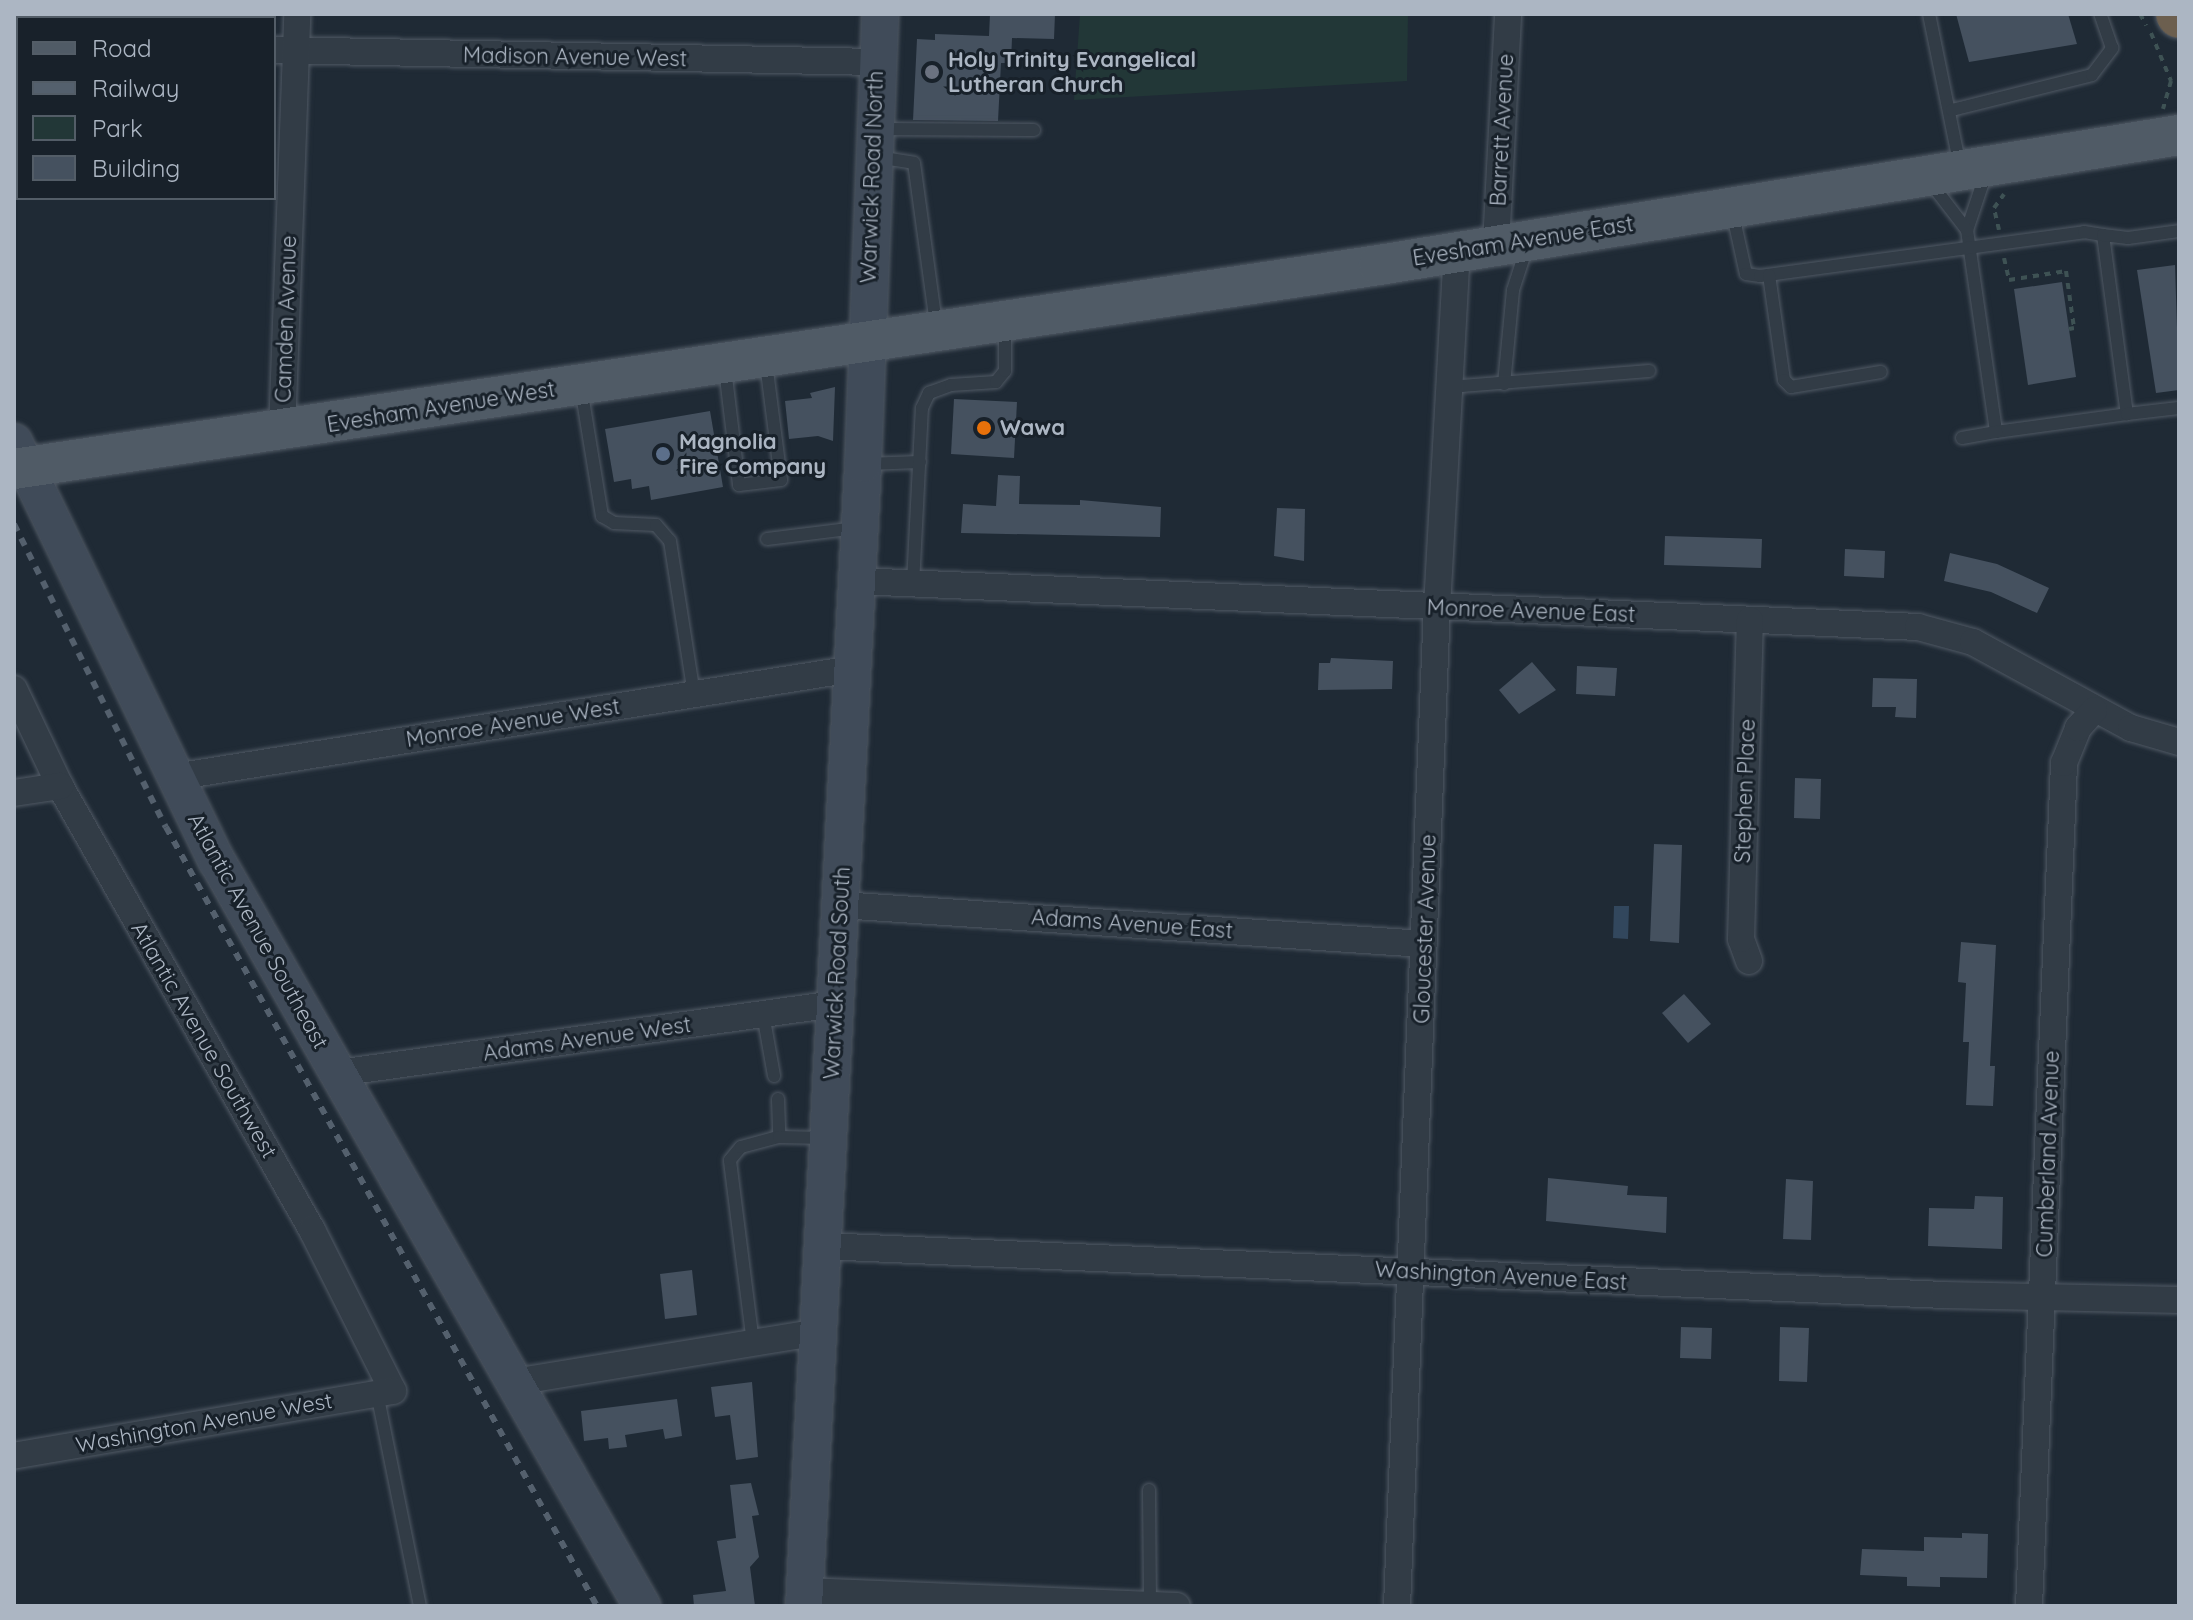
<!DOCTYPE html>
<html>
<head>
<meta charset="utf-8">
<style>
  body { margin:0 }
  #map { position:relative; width:2193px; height:1620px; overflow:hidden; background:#1f2a35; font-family:Quicksand,sans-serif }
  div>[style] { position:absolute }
  .green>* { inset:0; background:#223737 }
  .water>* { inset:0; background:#32475d }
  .building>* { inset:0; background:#45515f }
  .path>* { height:4px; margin-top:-2px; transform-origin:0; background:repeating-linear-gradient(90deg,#3e5254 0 6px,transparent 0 12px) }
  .roads { filter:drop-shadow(0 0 2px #505964) drop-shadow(0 0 2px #505964) }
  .lane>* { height:12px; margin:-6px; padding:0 6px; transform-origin:6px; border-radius:6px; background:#323c46 }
  .street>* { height:26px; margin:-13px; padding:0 13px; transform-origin:13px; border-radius:13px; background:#323c46 }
  .secondary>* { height:36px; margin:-18px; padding:0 18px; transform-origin:18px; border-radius:18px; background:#404b59 }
  .primary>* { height:40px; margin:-20px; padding:0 20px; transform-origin:20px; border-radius:20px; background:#505b66 }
  .highway>* { height:44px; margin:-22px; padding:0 22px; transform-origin:22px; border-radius:22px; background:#6c5f4f }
  .rail>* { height:6px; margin-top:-3px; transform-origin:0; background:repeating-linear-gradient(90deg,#54606d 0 8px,transparent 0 16px) }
  .dots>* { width:22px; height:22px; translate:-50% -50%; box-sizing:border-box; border:4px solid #18212a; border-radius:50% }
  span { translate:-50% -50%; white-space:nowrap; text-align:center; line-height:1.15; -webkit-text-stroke:6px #18212a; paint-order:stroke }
  .street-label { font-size:22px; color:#acb6c3 }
  .poi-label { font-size:22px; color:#acb6c3; font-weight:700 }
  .left { translate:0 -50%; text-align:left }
  .frame { position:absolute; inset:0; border:16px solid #acb6c3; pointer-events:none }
  .legend { position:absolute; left:16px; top:16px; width:260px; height:184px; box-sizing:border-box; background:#18212a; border:2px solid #535d67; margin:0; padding:10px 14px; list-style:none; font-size:24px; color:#acb6c3 }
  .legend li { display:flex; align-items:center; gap:16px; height:40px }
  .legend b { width:40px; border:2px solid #535d67 }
</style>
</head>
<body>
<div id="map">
  <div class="green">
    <div style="clip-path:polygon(1080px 14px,1408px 14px,1407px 81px,1074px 100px)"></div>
  </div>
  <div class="water">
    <div style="clip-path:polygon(1614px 906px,1629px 906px,1628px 939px,1613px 938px)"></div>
  </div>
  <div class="building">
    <div style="clip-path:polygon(990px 14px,1055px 14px,1054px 39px,1012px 38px,1011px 63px,1001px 63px,998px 121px,913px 120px,917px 39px,935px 40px,935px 34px,989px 36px)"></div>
    <div style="clip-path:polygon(1956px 14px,2068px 14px,2077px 44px,1969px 62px)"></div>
    <div style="clip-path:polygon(2175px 265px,2179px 390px,2156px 393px,2137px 270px)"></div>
    <div style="clip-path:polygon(2062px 282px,2076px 377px,2028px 385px,2014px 289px)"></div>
    <div style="clip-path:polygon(835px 387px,833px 441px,818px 436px,789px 439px,785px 401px,812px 398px,810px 393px)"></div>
    <div style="clip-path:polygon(954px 399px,1017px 402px,1014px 458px,951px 454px)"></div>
    <div style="clip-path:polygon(710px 411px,723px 487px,651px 500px,649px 486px,632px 489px,631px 479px,614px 482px,605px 429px)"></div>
    <div style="clip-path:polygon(998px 475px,1020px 476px,1019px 504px,1080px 505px,1080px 500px,1161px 507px,1160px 537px,961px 533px,963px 504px,996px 506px)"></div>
    <div style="clip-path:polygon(1277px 508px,1305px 509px,1304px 561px,1274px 556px)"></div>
    <div style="clip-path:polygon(1665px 536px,1762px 539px,1761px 568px,1664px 565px)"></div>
    <div style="clip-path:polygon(1845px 549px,1885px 551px,1884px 578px,1844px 576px)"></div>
    <div style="clip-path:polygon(1950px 553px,1997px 564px,2049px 588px,2037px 613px,1991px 592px,1944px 581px)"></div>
    <div style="clip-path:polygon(1331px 658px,1393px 661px,1392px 689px,1318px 690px,1319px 663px,1330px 663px)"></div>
    <div style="clip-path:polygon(1532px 662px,1556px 690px,1519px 714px,1499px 690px)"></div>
    <div style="clip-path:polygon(1577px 666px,1617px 668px,1615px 696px,1576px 694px)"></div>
    <div style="clip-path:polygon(1873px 678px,1917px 679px,1916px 718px,1895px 717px,1896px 707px,1872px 707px)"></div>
    <div style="clip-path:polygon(1795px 778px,1821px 779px,1820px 819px,1794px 818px)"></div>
    <div style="clip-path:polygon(1654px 844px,1682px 845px,1679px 943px,1650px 941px)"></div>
    <div style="clip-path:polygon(1961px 942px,1996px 945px,1990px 1066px,1995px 1066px,1993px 1106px,1966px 1105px,1969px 1042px,1963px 1042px,1966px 983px,1958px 982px)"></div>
    <div style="clip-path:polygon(1684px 994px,1711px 1024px,1688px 1043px,1662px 1013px)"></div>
    <div style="clip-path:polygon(1548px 1178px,1628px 1186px,1627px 1195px,1667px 1197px,1666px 1233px,1546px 1221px)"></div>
    <div style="clip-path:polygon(1786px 1179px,1813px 1181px,1811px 1240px,1783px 1239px)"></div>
    <div style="clip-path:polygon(1975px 1196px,2003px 1197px,2002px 1249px,1928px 1246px,1929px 1208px,1974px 1209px)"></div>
    <div style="clip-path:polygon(692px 1270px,697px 1315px,665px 1319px,660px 1274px)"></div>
    <div style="clip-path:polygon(1681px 1327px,1712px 1328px,1711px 1359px,1680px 1358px)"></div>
    <div style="clip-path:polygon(1780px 1327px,1809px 1328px,1807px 1382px,1779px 1381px)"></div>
    <div style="clip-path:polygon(752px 1382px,758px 1457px,736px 1460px,730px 1415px,715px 1417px,711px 1387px)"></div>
    <div style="clip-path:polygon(677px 1399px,682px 1436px,665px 1439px,663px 1429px,625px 1435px,627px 1447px,609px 1449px,608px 1438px,584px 1441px,581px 1411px)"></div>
    <div style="clip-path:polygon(751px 1483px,759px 1515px,752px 1516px,759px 1557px,750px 1567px,755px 1606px,694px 1606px,693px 1595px,726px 1591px,717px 1541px,736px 1538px,730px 1485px)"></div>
    <div style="clip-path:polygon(1962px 1533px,1988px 1534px,1987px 1578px,1940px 1577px,1940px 1587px,1907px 1586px,1907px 1577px,1860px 1575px,1862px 1549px,1924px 1551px,1924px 1537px,1962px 1538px)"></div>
  </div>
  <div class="path">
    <div style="left:2140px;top:14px;width:13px;rotate:61deg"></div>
    <div style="left:2151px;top:33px;width:52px;rotate:67.4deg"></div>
    <div style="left:2171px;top:81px;width:29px;rotate:106deg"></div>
    <div style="left:1999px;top:230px;width:23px;rotate:-103deg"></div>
    <div style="left:1994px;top:208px;width:17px;rotate:-54deg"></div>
    <div style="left:2004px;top:258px;width:23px;rotate:77deg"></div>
    <div style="left:2009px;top:280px;width:58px;rotate:-9deg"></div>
    <div style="left:2066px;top:271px;width:58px;rotate:82deg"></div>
    <div style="left:2074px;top:328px;width:5px;rotate:169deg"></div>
  </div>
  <div class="roads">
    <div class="lane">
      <div style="left:1929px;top:14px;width:156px;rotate:78.5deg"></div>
      <div style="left:1952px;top:110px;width:144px;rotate:-14deg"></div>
      <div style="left:2092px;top:75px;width:34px;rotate:-53deg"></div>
      <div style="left:2112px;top:48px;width:36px;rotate:-109deg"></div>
      <div style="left:878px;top:129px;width:156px;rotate:0.4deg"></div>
      <div style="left:877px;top:157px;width:37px;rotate:9deg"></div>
      <div style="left:914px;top:163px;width:162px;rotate:82.2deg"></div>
      <div style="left:1986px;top:173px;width:60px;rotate:108.4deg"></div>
      <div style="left:1967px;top:230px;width:204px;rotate:81.8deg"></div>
      <div style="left:1996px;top:432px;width:132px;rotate:-7.8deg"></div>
      <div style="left:1930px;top:182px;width:61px;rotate:52.4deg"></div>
      <div style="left:1733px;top:215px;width:60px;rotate:77.6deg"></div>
      <div style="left:1746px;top:274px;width:14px;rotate:8deg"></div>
      <div style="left:1760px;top:276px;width:327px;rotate:-7.7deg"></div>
      <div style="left:2084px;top:232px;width:19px;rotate:9deg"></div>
      <div style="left:2103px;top:235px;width:181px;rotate:82.4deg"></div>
      <div style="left:2127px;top:414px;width:52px;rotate:-6.6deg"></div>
      <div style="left:2103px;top:235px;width:25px;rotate:7deg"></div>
      <div style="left:2128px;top:238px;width:51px;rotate:-7.8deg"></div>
      <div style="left:1769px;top:275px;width:106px;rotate:81.9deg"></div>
      <div style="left:1784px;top:380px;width:10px;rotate:45deg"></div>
      <div style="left:1791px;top:387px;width:91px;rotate:-9.5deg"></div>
      <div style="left:725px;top:369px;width:117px;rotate:83.1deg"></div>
      <div style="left:739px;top:485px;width:42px;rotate:-6.8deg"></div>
      <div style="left:781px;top:480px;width:118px;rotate:-97.3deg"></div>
      <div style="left:1504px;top:384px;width:94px;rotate:-84.5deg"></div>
      <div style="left:1513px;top:290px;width:45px;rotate:-72deg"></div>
      <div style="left:1449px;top:387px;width:201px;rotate:-4.6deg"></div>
      <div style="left:581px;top:388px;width:130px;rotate:80.7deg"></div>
      <div style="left:602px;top:516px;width:14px;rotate:30deg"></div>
      <div style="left:614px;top:523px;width:42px;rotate:2.7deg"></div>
      <div style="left:656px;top:525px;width:21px;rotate:49deg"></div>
      <div style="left:670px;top:541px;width:155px;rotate:81.1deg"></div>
      <div style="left:1962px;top:438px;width:35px;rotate:-10deg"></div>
      <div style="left:866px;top:464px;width:54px;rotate:-2.1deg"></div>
      <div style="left:767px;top:539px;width:90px;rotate:-7deg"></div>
      <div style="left:913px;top:584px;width:176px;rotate:-87.1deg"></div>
      <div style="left:922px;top:408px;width:17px;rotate:-65deg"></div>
      <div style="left:929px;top:393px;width:23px;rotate:-20deg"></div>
      <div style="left:951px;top:385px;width:45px;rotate:-3.8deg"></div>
      <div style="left:996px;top:382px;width:14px;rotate:-51deg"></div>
      <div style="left:1005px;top:371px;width:45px;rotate:-90deg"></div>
      <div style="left:763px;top:1014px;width:63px;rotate:79.9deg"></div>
      <div style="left:778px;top:1099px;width:38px;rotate:88deg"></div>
      <div style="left:753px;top:1343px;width:184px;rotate:-97.2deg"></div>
      <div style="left:730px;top:1160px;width:17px;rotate:-50deg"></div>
      <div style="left:741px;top:1147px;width:39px;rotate:-15deg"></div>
      <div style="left:779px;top:1137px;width:46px;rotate:1.2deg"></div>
      <div style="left:377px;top:1393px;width:217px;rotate:78.6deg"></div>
      <div style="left:1149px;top:1490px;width:115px;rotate:89.5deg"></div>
    </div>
    <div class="street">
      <div style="left:14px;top:42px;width:4px"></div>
      <div style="left:274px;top:50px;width:602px;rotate:1.14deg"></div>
      <div style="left:1496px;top:245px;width:231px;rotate:-87deg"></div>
      <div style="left:282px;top:432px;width:418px;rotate:-87.9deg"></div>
      <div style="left:857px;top:581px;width:1062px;rotate:2.48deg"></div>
      <div style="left:1918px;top:627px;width:57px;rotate:15.3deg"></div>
      <div style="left:1973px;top:642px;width:180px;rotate:28.6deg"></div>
      <div style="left:2131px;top:728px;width:50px;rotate:16.3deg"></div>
      <div style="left:14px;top:689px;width:107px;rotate:64.6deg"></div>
      <div style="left:60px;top:786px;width:511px;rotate:60.42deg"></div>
      <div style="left:312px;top:1230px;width:180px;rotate:63.3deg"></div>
      <div style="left:393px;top:1391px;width:385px;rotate:170.3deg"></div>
      <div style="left:174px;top:777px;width:688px;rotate:-9.04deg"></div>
      <div style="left:14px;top:793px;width:47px;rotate:-8.7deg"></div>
      <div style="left:840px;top:905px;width:585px;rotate:3.82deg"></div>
      <div style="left:1749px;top:961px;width:23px;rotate:-110deg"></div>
      <div style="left:1741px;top:939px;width:319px;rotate:-88.4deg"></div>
      <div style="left:338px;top:1073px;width:502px;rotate:-7.9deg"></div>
      <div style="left:822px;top:1246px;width:1123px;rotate:2.5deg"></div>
      <div style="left:1944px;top:1295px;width:235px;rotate:1.2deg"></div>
      <div style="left:514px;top:1382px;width:308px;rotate:-9.3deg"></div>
      <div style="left:805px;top:1591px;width:372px;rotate:2.3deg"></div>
      <div style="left:1397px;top:1606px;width:1000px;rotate:-87.71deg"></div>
      <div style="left:1437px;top:607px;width:356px;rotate:-86.8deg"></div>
      <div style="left:2029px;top:1606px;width:844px;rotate:-87.62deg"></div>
      <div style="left:2064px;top:763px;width:38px;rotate:-68deg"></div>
      <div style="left:2078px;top:728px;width:24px;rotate:-48deg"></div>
    </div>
    <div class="secondary">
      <div style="left:14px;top:442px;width:466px;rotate:64.2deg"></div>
      <div style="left:217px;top:861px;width:858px;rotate:60.3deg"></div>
      <div style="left:804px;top:1606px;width:1144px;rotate:-87.04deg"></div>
      <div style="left:863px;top:464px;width:450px;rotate:-87.8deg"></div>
    </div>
    <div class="primary">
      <div style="left:14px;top:469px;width:1380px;rotate:-8.5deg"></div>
      <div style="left:1379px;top:265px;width:810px;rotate:-9.23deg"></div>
    </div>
    <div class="highway">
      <div style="left:2178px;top:14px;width:2px;rotate:63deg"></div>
    </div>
  </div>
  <div class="rail">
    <div style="left:14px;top:524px;width:339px;rotate:63.4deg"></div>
    <div style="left:166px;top:827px;width:890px;rotate:61.05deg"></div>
  </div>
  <div class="dots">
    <div style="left:932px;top:72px;background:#6b7280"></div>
    <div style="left:984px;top:428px;background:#e8710a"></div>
    <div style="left:663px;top:454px;background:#5c6f8a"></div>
  </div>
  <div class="street-label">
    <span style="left:575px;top:57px;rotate:1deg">Madison Avenue West</span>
    <span style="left:1502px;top:130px;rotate:-87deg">Barrett Avenue</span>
    <span style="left:872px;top:177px;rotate:-88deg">Warwick Road North</span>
    <span style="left:1523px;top:241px;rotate:-9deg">Evesham Avenue East</span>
    <span style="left:286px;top:319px;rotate:-88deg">Camden Avenue</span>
    <span style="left:441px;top:407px;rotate:-9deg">Evesham Avenue West</span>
    <span style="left:1531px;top:611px;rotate:2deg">Monroe Avenue East</span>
    <span style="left:513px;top:723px;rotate:-9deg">Monroe Avenue West</span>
    <span style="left:1745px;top:791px;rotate:-88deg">Stephen Place</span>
    <span style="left:1132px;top:924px;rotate:4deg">Adams Avenue East</span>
    <span style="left:1425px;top:929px;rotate:-88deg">Gloucester Avenue</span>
    <span style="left:258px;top:931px;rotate:61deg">Atlantic Avenue Southeast</span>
    <span style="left:837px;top:973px;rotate:-87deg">Warwick Road South</span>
    <span style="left:587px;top:1039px;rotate:-8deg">Adams Avenue West</span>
    <span style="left:204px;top:1040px;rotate:60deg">Atlantic Avenue Southwest</span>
    <span style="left:2048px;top:1154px;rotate:-88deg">Cumberland Avenue</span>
    <span style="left:1501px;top:1276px;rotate:3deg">Washington Avenue East</span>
    <span style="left:204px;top:1423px;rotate:-10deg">Washington Avenue West</span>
  </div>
  <div class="poi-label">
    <span class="left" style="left:948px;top:72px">Holy Trinity Evangelical<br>Lutheran Church</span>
    <span class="left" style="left:1000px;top:428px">Wawa</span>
    <span class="left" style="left:679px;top:454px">Magnolia<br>Fire Company</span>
  </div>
  <div class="frame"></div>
  <ul class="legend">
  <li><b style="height:10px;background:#505b66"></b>Road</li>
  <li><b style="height:10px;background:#54606d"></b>Railway</li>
  <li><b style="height:22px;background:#223737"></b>Park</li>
  <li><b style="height:22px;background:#45515f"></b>Building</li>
  </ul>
</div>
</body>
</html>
